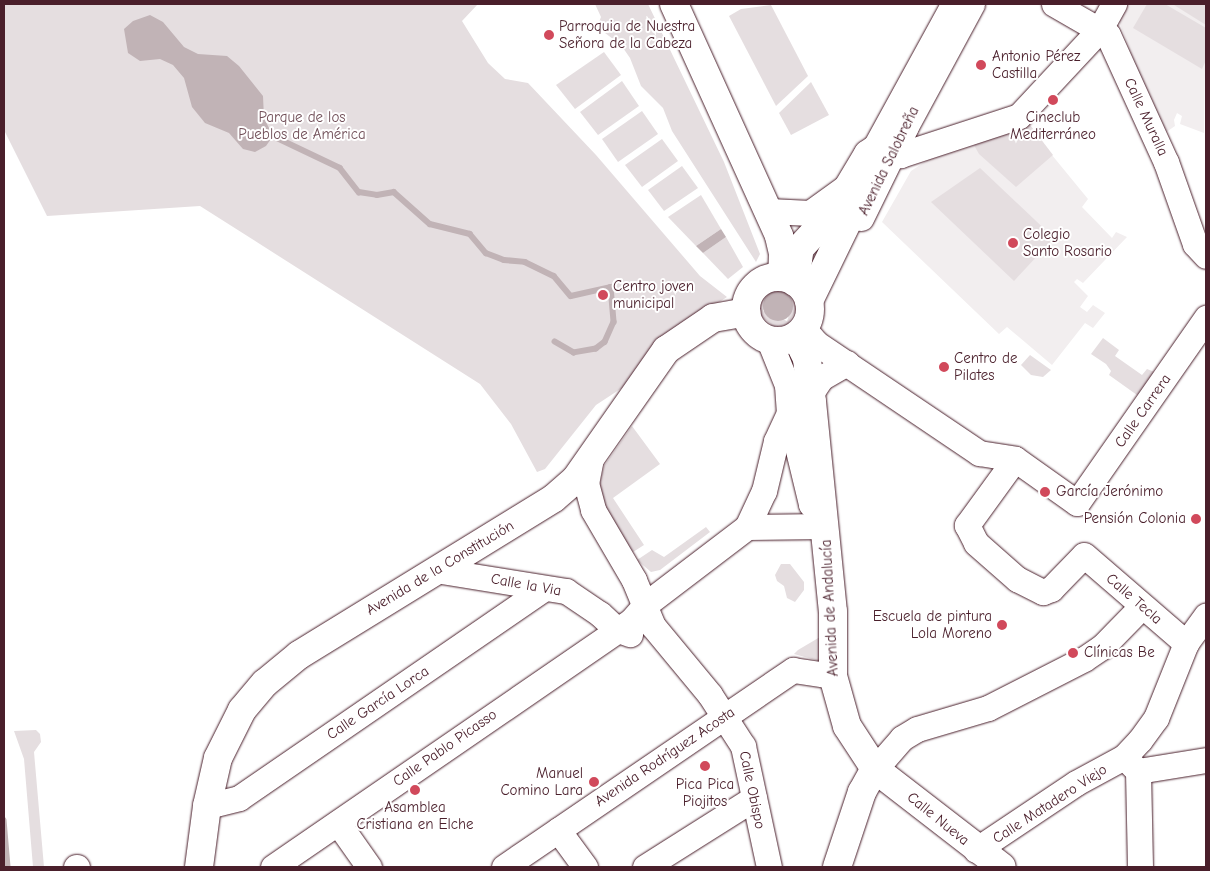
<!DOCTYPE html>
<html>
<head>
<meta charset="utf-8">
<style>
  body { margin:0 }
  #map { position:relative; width:1210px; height:871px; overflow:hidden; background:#fff; font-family:"Comic Neue",sans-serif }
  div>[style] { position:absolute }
  .built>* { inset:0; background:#f2eeef }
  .green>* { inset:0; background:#e5dee0 }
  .water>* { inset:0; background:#c1b3b6 }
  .round { border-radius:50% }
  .stream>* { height:5.5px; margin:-2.75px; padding:0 2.75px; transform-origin:2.75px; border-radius:2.75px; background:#c1b3b6 }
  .roads { filter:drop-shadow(0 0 1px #4a1f2b) drop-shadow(0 0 1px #4a1f2b) }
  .minor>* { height:25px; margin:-12.5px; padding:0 12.5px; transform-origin:12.5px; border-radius:12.5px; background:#fff }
  .major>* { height:28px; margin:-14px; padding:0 14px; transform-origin:14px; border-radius:14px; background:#fff }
  .major>.ring { margin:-14px; padding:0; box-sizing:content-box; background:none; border:28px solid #fff; border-radius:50% }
  .dots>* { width:14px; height:14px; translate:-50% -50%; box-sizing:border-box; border:2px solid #fff; border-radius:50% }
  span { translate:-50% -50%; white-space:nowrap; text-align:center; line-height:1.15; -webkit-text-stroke:4px #fff; paint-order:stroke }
  .poi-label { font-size:15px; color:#4a1f2b }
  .left { translate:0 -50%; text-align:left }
  .right { translate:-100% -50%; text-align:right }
  .park-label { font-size:15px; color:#714f58 }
  .street-label { font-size:15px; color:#4a1f2b }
  .frame { position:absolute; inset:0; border:5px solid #4a1f2b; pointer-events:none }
</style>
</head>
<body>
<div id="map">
  <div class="built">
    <div style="clip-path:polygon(1127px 4px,1206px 4px,1204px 133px,1180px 124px,1182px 116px,1177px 113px,1174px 120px,1175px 126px,1162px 135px,1119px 21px)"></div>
    <div style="clip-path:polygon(970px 138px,1047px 149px,1088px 199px,1082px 207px,1112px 238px,1116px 232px,1127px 237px,1083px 283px,1077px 279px,1074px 282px,1088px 296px,1080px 307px,1087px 312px,1093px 305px,1105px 313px,1093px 328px,1085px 323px,1052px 365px,1007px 327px,999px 334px,882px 222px,911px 171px,952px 144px)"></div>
  </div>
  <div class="green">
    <div style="clip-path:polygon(4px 4px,478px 4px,462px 21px,488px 63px,505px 79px,528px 83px,596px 155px,700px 276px,727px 297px,685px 324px,631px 382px,596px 405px,545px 469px,537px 472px,511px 424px,480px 384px,200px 206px,47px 216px,4px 130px)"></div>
    <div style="clip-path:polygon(595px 4px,648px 4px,724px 162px,760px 254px,756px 262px,672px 131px,663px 108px,641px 86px,630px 58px,621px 45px,597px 27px,601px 17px)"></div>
    <div style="clip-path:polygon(1147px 4px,1165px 4px,1206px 28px,1206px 60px,1202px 69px,1133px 28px)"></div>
    <div style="clip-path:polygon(1175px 4px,1206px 4px,1206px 25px,1174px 5px)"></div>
    <div style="clip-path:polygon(771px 5px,808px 76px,776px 106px,729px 16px,741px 9px)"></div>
    <div style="clip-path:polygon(604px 52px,621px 75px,575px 109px,556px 85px)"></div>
    <div style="clip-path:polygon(622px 81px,639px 106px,598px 135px,580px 112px)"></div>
    <div style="clip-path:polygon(811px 82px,829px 115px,791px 135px,779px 113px)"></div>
    <div style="clip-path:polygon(642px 111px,658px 134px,618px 162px,602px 139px)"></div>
    <div style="clip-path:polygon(1027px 121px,1053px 155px,1016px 187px,979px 154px,970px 138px)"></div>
    <div style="clip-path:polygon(662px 139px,678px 161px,642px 187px,625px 165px)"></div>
    <div style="clip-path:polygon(682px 166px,698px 188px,664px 211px,648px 190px)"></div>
    <div style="clip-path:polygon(980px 168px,1054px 238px,1014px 281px,931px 202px)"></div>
    <div style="clip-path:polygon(701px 195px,721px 229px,696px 246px,668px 217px)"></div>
    <div style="clip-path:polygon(726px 237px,743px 267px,728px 279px,703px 253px)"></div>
    <div style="clip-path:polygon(evenodd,778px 288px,790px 292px,797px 309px,787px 325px,774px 327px,760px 315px,759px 302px,766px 292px,778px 288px,771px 291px,792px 307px,787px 321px,763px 311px,771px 291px)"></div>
    <div style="clip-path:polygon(1103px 338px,1119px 350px,1115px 356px,1142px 375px,1147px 369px,1162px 375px,1144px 400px,1109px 375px,1111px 371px,1106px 364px,1091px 354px)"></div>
    <div style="clip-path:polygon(1030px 355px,1051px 370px,1043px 377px,1031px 375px,1021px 365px)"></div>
    <div style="clip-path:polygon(632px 426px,660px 464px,613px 498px,644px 545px,633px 552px,601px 505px,600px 483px,604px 466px)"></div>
    <div style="clip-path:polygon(706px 527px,710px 532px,660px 570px,651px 572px,637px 560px,652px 550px,664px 557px)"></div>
    <div style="clip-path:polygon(781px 564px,790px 564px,804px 582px,804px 590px,795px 602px,787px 598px,784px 586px,777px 581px,775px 575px)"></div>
    <div style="clip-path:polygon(820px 637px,823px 662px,794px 654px,798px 650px)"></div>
    <div style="clip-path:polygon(36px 730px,40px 734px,41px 742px,34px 752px,44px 867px,33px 867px,24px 759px,14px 731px)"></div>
  </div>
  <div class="water">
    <div style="clip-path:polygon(150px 15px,163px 22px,184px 47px,198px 54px,227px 56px,239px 66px,263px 96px,264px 118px,273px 136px,266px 146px,255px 152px,243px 149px,229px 133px,205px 123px,192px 107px,184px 78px,173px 65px,160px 59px,140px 61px,128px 53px,124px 29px,133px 21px)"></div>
    <div style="clip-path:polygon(721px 229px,726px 237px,703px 253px,696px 246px)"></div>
    <div class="round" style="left:763px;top:291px;width:30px;height:30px"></div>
  </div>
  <div class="stream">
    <div style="left:273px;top:136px;width:74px;rotate:25.5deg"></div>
    <div style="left:340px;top:168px;width:31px;rotate:52deg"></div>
    <div style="left:359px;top:192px;width:18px;rotate:9deg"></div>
    <div style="left:377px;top:195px;width:17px;rotate:-10deg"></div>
    <div style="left:394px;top:192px;width:48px;rotate:41.6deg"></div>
    <div style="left:430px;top:224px;width:41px;rotate:14deg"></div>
    <div style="left:470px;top:234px;width:25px;rotate:50deg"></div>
    <div style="left:486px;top:253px;width:19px;rotate:21deg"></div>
    <div style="left:504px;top:260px;width:21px;rotate:5deg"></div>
    <div style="left:525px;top:262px;width:32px;rotate:26deg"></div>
    <div style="left:554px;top:276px;width:26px;rotate:50deg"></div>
    <div style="left:571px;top:296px;width:41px;rotate:-12.7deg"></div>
    <div style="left:611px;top:287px;width:35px;rotate:85deg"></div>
    <div style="left:614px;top:322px;width:22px;rotate:114deg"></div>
    <div style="left:605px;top:342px;width:11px;rotate:142deg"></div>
    <div style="left:596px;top:349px;width:22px;rotate:170deg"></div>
    <div style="left:574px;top:353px;width:22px;rotate:-150deg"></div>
    <div style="left:4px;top:820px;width:47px;rotate:85.1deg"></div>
  </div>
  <div class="roads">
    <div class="minor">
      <div style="left:1054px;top:4px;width:62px;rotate:29.9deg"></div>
      <div style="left:1108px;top:35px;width:140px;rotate:65.5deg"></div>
      <div style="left:1166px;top:162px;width:87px;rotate:70.5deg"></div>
      <div style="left:1195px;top:244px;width:16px;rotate:47deg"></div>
      <div style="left:882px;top:150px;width:19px;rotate:16deg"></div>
      <div style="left:900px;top:155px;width:125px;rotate:-18.1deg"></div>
      <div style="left:1019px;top:116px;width:119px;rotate:-47deg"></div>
      <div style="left:1100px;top:29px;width:29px;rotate:-61deg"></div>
      <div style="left:769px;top:211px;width:41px;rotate:2.8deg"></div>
      <div style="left:810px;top:213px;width:44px;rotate:-35.8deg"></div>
      <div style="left:861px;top:218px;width:102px;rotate:-63.9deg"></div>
      <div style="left:906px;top:126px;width:139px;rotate:-61.6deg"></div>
      <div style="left:804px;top:329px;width:18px;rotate:49deg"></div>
      <div style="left:816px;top:343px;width:197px;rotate:34deg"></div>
      <div style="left:979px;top:453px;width:36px;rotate:9deg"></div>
      <div style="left:1015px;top:459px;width:76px;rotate:35.4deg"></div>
      <div style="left:1077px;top:503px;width:226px;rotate:-55.1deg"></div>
      <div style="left:769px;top:340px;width:48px;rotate:68.2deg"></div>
      <div style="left:787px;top:385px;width:28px;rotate:86deg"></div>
      <div style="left:789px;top:413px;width:94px;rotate:76.4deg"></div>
      <div style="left:811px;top:504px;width:10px;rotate:24deg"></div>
      <div style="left:811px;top:393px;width:18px;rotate:-56deg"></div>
      <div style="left:821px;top:378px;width:30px;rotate:-30deg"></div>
      <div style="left:591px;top:458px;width:25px;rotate:101deg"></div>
      <div style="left:586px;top:483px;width:28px;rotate:75deg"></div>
      <div style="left:593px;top:510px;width:81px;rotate:59.6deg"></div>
      <div style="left:634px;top:580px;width:50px;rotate:67.6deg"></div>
      <div style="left:653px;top:626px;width:89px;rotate:50.4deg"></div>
      <div style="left:710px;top:695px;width:61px;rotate:57.1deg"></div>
      <div style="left:743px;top:746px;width:124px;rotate:77.9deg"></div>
      <div style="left:1015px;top:459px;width:82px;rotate:126deg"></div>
      <div style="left:967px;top:525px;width:20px;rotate:63deg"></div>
      <div style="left:976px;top:543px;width:55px;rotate:41.3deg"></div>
      <div style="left:1017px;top:579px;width:29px;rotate:27deg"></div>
      <div style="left:1043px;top:592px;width:9px;rotate:-21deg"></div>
      <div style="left:1051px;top:589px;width:47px;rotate:-45.9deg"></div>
      <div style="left:1084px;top:555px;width:135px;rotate:40.8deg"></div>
      <div style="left:747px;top:527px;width:78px;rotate:-0.7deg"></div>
      <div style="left:435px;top:570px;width:133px;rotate:9.1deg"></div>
      <div style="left:566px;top:591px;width:41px;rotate:34.1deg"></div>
      <div style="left:600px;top:614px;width:22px;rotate:43deg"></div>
      <div style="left:616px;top:629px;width:15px;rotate:20deg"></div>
      <div style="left:1124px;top:757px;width:20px;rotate:45deg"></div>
      <div style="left:1138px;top:771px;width:96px;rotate:88.8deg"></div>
      <div style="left:875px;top:769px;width:41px;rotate:-48.9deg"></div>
      <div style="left:902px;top:738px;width:17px;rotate:-31deg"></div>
      <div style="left:917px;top:729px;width:74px;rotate:-16.5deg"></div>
      <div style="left:988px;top:708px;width:108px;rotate:-27deg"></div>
      <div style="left:1084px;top:659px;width:22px;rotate:-34deg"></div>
      <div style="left:1102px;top:647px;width:57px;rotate:-45.7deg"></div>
      <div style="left:1138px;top:771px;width:69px;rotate:-9.2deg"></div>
      <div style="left:207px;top:806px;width:33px;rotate:-14deg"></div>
      <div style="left:239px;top:798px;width:370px;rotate:-34.5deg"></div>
      <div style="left:338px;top:823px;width:54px;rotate:54.8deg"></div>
      <div style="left:558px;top:830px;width:46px;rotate:53.9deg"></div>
      <div style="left:976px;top:850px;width:120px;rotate:-33.8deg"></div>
      <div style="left:1076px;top:783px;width:55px;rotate:-28.4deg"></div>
      <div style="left:1124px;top:757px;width:23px;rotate:-47deg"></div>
      <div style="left:1140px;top:740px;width:27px;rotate:-54deg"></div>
      <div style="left:1156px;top:718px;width:81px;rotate:-68.2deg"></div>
      <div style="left:1186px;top:643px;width:34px;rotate:-54deg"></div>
      <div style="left:76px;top:867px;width:1px"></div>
      <div style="left:273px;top:867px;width:436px;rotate:-34.5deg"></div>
      <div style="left:632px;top:620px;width:21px;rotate:-49deg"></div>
      <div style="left:646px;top:604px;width:127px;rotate:-37.3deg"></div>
      <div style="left:747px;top:527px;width:40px;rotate:-65deg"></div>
      <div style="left:764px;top:491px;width:51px;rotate:-76.5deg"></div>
      <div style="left:776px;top:441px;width:31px;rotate:-65deg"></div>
      <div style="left:504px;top:867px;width:350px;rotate:-34.3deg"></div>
      <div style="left:793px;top:670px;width:40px;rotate:8.5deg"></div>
      <div style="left:645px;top:867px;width:129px;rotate:-32.3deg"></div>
    </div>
    <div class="major">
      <div style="left:674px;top:4px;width:255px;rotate:65.6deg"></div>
      <div style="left:779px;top:236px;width:18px;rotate:77deg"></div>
      <div style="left:783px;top:254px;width:23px;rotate:92deg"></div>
      <div class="ring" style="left:746px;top:277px;width:36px;height:36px"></div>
      <div style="left:795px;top:282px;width:34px;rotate:-82deg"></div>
      <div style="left:800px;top:248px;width:50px;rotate:-47.4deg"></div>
      <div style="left:834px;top:211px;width:66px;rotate:-59.2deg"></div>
      <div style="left:868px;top:154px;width:11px;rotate:-34deg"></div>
      <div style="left:877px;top:148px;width:164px;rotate:-61.3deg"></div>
      <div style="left:809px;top:301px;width:123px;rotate:-64.1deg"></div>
      <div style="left:796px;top:336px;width:25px;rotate:64deg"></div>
      <div style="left:807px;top:359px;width:43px;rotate:83.4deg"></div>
      <div style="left:812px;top:402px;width:211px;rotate:84.3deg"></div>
      <div style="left:833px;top:612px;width:64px;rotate:90deg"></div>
      <div style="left:833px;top:676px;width:52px;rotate:74.4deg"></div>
      <div style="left:847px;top:726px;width:51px;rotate:56.9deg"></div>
      <div style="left:875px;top:769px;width:160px;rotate:37.7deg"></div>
      <div style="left:199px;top:867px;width:62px;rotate:-82.5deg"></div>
      <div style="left:207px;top:806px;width:49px;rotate:-77.1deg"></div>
      <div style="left:218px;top:758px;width:54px;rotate:-63.4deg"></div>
      <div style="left:242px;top:710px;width:35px;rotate:-50deg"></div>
      <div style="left:265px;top:683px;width:44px;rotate:-39.5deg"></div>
      <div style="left:299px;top:655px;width:299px;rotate:-31.6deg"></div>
      <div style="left:554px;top:498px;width:28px;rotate:-41deg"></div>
      <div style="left:575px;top:480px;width:159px;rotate:-55deg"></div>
      <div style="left:666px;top:350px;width:57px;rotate:-34.2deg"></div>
      <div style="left:713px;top:318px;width:34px;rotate:-10deg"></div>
      <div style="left:837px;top:867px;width:79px;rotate:-71.6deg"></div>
      <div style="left:862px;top:792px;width:26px;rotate:-61deg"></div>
    </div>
  </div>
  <div class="dots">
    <div style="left:549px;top:35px;background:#d1495b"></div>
    <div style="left:981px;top:65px;background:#d1495b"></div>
    <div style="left:1053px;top:100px;background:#d1495b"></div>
    <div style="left:1013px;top:243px;background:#d1495b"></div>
    <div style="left:603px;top:295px;background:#d1495b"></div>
    <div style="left:944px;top:367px;background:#d1495b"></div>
    <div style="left:1045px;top:492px;background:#d1495b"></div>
    <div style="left:1196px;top:519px;background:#d1495b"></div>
    <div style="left:1002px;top:625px;background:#d1495b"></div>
    <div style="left:1073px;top:653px;background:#d1495b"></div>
    <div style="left:705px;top:766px;background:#d1495b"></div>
    <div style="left:594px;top:782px;background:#d1495b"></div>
    <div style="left:415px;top:790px;background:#d1495b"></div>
  </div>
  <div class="poi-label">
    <span class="left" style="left:559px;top:35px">Parroquia de Nuestra<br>Señora de la Cabeza</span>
    <span class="left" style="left:992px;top:65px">Antonio Pérez<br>Castilla</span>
    <span style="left:1053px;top:126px">Cineclub<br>Mediterráneo</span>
    <span class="left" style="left:1023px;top:243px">Colegio<br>Santo Rosario</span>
    <span class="left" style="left:613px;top:295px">Centro joven<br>municipal</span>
    <span class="left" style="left:954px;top:367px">Centro de<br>Pilates</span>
    <span class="left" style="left:1056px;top:492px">García Jerónimo</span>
    <span class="right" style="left:1186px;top:519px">Pensión Colonia</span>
    <span class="right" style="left:992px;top:625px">Escuela de pintura<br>Lola Moreno</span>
    <span class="left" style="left:1084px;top:653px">Clínicas Be</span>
    <span class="right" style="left:583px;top:782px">Manuel<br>Comino Lara</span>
    <span style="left:705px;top:793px">Pica Pica<br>Piojitos</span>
    <span style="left:415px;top:816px">Asamblea<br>Cristiana en Elche</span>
  </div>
  <div class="park-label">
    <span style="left:302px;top:126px">Parque de los<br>Pueblos de América</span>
  </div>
  <div class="street-label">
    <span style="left:1146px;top:117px;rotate:65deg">Calle Muralla</span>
    <span style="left:889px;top:161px;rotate:-64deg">Avenida Salobreña</span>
    <span style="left:1143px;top:411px;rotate:-55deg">Calle Carrera</span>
    <span style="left:440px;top:568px;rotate:-31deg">Avenida de la Constitución</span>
    <span style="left:526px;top:585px;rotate:10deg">Calle la Via</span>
    <span style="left:1134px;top:599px;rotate:41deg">Calle Tecla</span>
    <span style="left:830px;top:608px;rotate:-93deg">Avenida de Andalucía</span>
    <span style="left:378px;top:703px;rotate:-34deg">Calle García Lorca</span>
    <span style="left:445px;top:748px;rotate:-35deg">Calle Pablo Picasso</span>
    <span style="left:665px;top:757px;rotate:-34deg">Avenida Rodríguez Acosta</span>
    <span style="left:752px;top:790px;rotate:78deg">Calle Obispo</span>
    <span style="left:1050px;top:804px;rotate:-33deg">Calle Matadero Viejo</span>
    <span style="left:938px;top:819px;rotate:39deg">Calle Nueva</span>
  </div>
  <div class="frame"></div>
</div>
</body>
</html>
